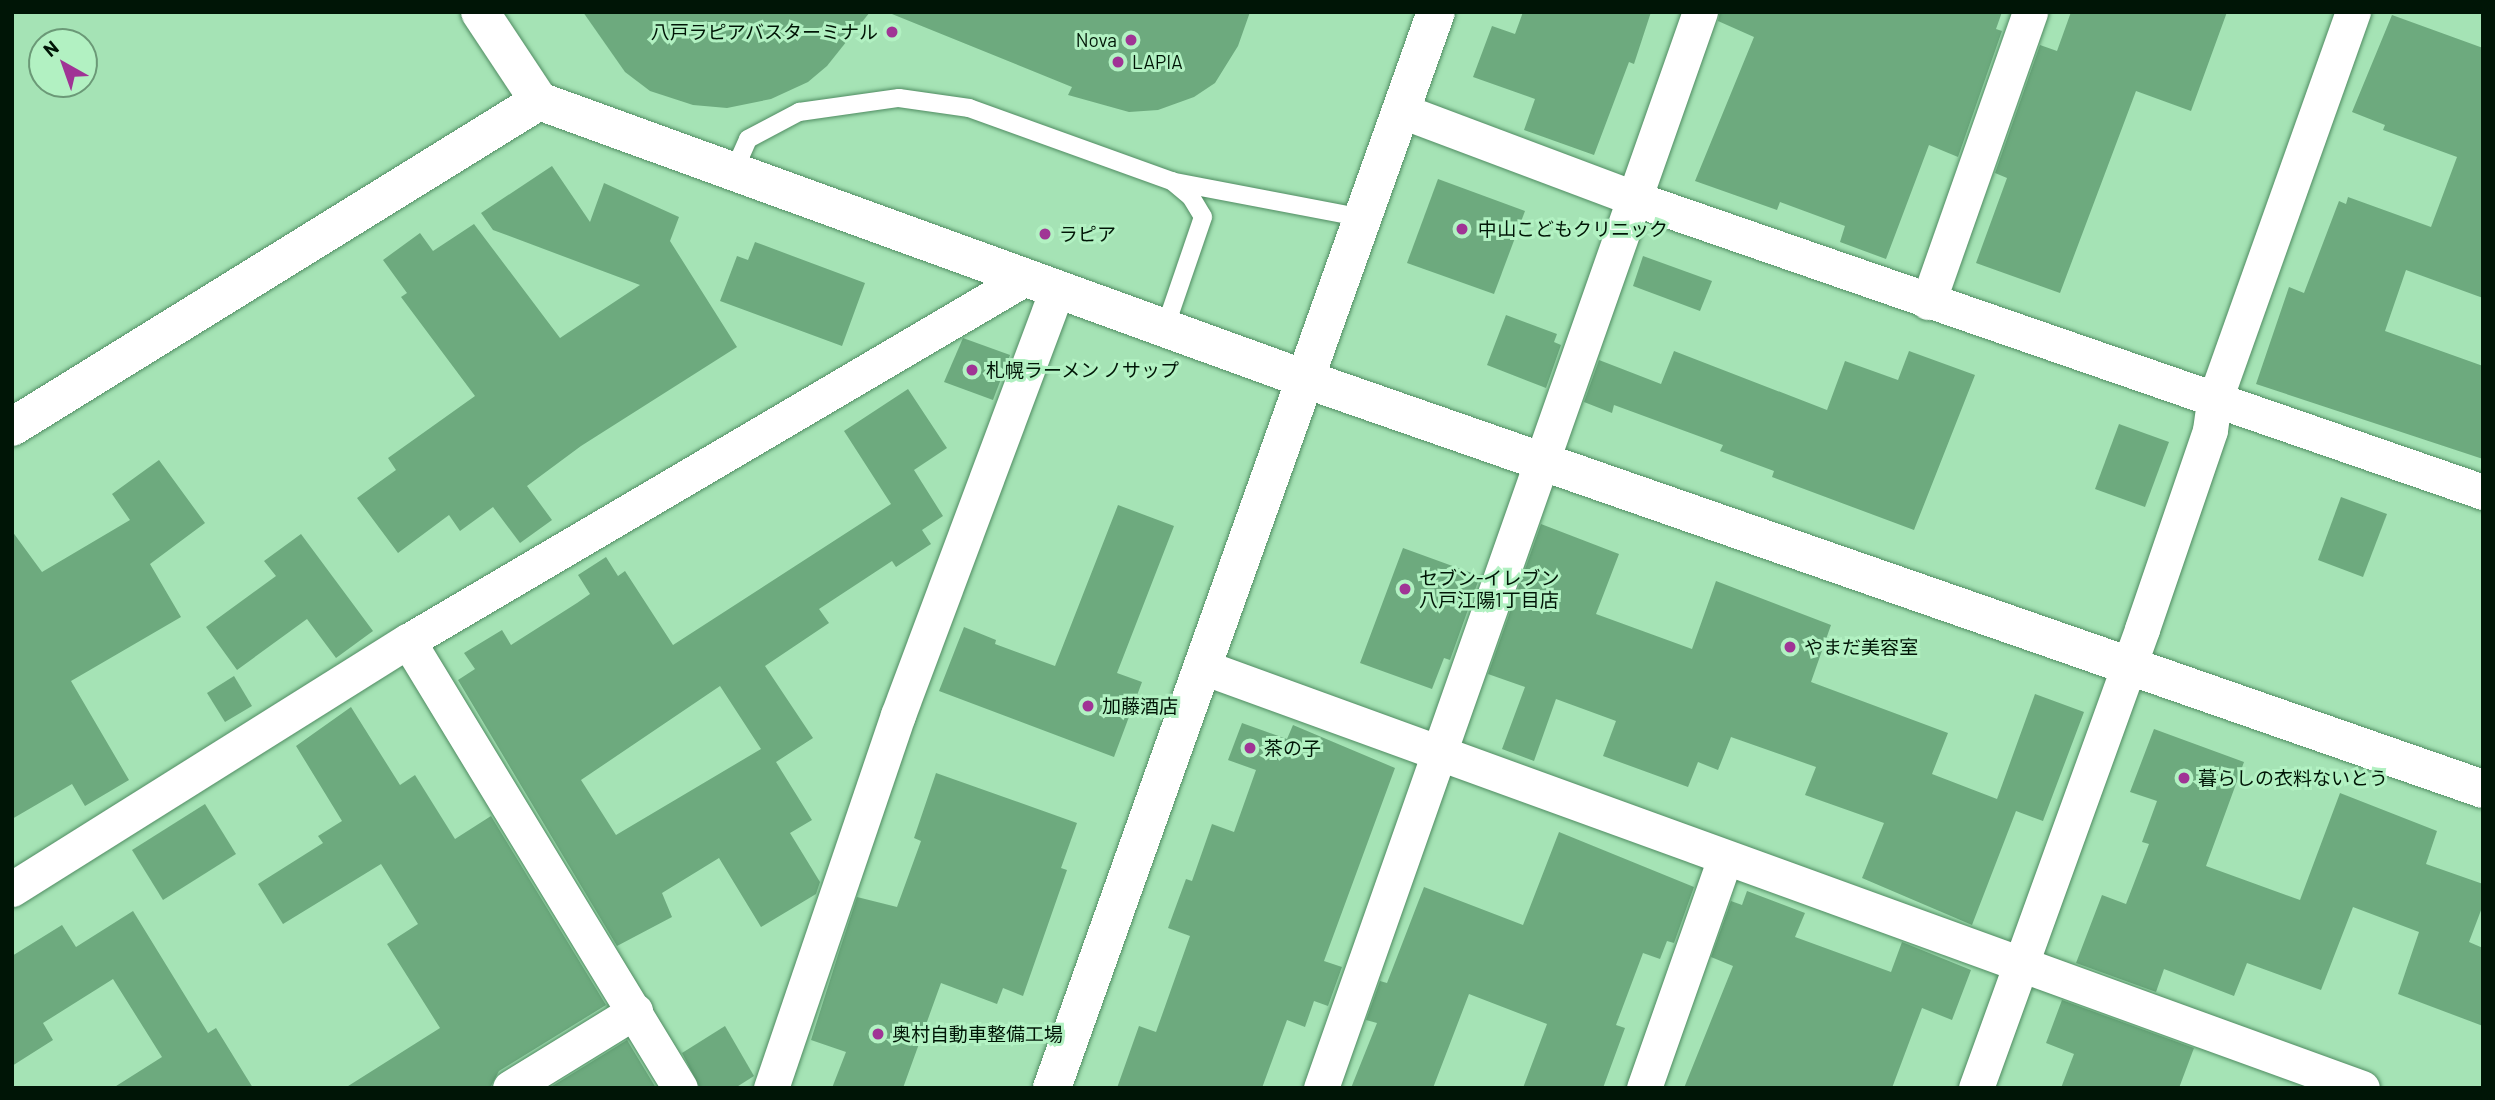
<!DOCTYPE html>
<html>
<head>
<meta charset="utf-8">
<style>
  body { margin:0 }
  #map { position:relative; width:2495px; height:1100px; overflow:hidden; background:#a5e3b5; font-family:Barlow,"Noto Sans JP",sans-serif }
  div>[style] { position:absolute }
  .building>* { inset:0; background:#6daa7e }
  .roads { filter:drop-shadow(0 0 2px #508c62) drop-shadow(0 0 2px #508c62) }
  .service>* { height:18px; margin:-9px; padding:0 9px; transform-origin:9px; border-radius:9px; background:#fff }
  .minor>* { height:35px; margin:-17.5px; padding:0 17.5px; transform-origin:17.5px; border-radius:17.5px; background:#fff }
  .tertiary>* { height:38px; margin:-19px; padding:0 19px; transform-origin:19px; border-radius:19px; background:#fff }
  .dots>* { width:19px; height:19px; translate:-50% -50%; box-sizing:border-box; border:4px solid #b2f1c2; border-radius:50% }
  span { translate:-50% -50%; white-space:nowrap; text-align:center; line-height:1.15; -webkit-text-stroke:6px #b2f1c2; paint-order:stroke }
  .poi-label { font-size:19px; color:#001506 }
  .right { translate:-100% -50%; text-align:right }
  .left { translate:0 -50%; text-align:left }
  .frame { position:absolute; inset:0; border:14px solid #001506; pointer-events:none }
  .north { position:absolute; left:28px; top:28px; width:70px; height:70px; box-sizing:border-box; background:#b2f1c2; border:2px solid #6b9977; border-radius:50%; rotate:320deg; font-size:19px; font-weight:700; line-height:28px; text-align:center; color:#001506 }
  .north::after { content:''; display:block; margin:auto; width:24px; height:32px; background:#a03495; clip-path:polygon(50% 0,100% 100%,50% 72%,0 100%) }
</style>
</head>
<body>
<div id="map">
  <div class="building">
    <div style="clip-path:polygon(583px 12px,870px 12px,827px 66px,808px 82px,771px 99px,727px 108px,693px 105px,650px 91px,625px 72px)"></div>
    <div style="clip-path:polygon(887px 12px,1250px 12px,1238px 46px,1215px 83px,1194px 97px,1158px 110px,1129px 112px,1068px 95px,1072px 87px)"></div>
    <div style="clip-path:polygon(1523px 12px,1651px 12px,1634px 64px,1629px 62px,1594px 155px,1524px 130px,1535px 99px,1473px 77px,1492px 26px,1515px 34px)"></div>
    <div style="clip-path:polygon(1720px 12px,2002px 12px,1996px 29px,2002px 31px,1958px 157px,1929px 145px,1886px 259px,1840px 242px,1845px 226px,1780px 202px,1777px 210px,1695px 181px,1754px 37px,1718px 21px)"></div>
    <div style="clip-path:polygon(2071px 12px,2227px 12px,2191px 111px,2136px 91px,2060px 293px,1976px 263px,2007px 178px,1995px 173px,2040px 45px,2057px 51px)"></div>
    <div style="clip-path:polygon(2392px 15px,2483px 48px,2483px 298px,2406px 270px,2385px 331px,2483px 366px,2483px 459px,2256px 384px,2289px 287px,2304px 293px,2339px 201px,2346px 204px,2348px 197px,2431px 227px,2457px 157px,2383px 130px,2385px 125px,2352px 112px)"></div>
    <div style="clip-path:polygon(552px 166px,590px 222px,604px 183px,679px 217px,670px 241px,737px 347px,581px 446px,527px 486px,552px 520px,520px 543px,493px 507px,460px 531px,449px 515px,398px 553px,357px 498px,396px 470px,388px 458px,475px 396px,401px 297px,407px 293px,383px 260px,420px 233px,433px 251px,474px 224px,560px 338px,640px 285px,493px 230px,481px 213px)"></div>
    <div style="clip-path:polygon(1438px 179px,1525px 211px,1494px 294px,1407px 263px)"></div>
    <div style="clip-path:polygon(755px 242px,865px 283px,842px 346px,720px 301px,737px 256px,748px 260px)"></div>
    <div style="clip-path:polygon(1643px 256px,1712px 281px,1700px 311px,1633px 286px)"></div>
    <div style="clip-path:polygon(1506px 315px,1557px 334px,1554px 342px,1561px 345px,1546px 388px,1487px 365px)"></div>
    <div style="clip-path:polygon(963px 338px,1010px 355px,993px 400px,944px 382px)"></div>
    <div style="clip-path:polygon(1674px 351px,1827px 410px,1845px 361px,1898px 380px,1909px 351px,1975px 375px,1914px 530px,1772px 477px,1774px 471px,1720px 451px,1723px 445px,1614px 405px,1612px 413px,1584px 402px,1599px 360px,1661px 384px)"></div>
    <div style="clip-path:polygon(evenodd,908px 389px,947px 448px,914px 470px,943px 516px,922px 530px,931px 544px,896px 567px,892px 561px,819px 609px,829px 623px,765px 666px,813px 738px,776px 762px,812px 820px,790px 833px,820px 882px,816px 894px,761px 927px,719px 858px,662px 893px,672px 917px,617px 946px,458px 680px,475px 669px,464px 653px,502px 630px,511px 645px,577px 603px,590px 594px,578px 575px,606px 557px,618px 576px,625px 571px,673px 645px,891px 504px,844px 431px,908px 389px,720px 686px,761px 749px,616px 835px,581px 780px,720px 686px)"></div>
    <div style="clip-path:polygon(2119px 424px,2169px 442px,2145px 507px,2095px 489px)"></div>
    <div style="clip-path:polygon(159px 460px,205px 523px,150px 564px,181px 617px,71px 681px,129px 780px,85px 806px,72px 784px,12px 819px,12px 531px,42px 572px,130px 520px,112px 494px)"></div>
    <div style="clip-path:polygon(2341px 497px,2387px 514px,2363px 577px,2318px 560px)"></div>
    <div style="clip-path:polygon(1118px 505px,1174px 526px,1117px 673px,1142px 682px,1114px 757px,939px 691px,964px 627px,996px 640px,995px 644px,1055px 666px)"></div>
    <div style="clip-path:polygon(1541px 524px,1619px 554px,1596px 614px,1692px 649px,1716px 581px,1831px 625px,1811px 682px,1948px 733px,1932px 774px,1997px 799px,2035px 694px,2084px 712px,2043px 821px,2016px 811px,1972px 925px,1862px 878px,1884px 823px,1805px 795px,1816px 767px,1731px 737px,1718px 770px,1698px 762px,1688px 787px,1603px 756px,1616px 721px,1556px 699px,1534px 761px,1502px 749px,1525px 687px,1488px 674px)"></div>
    <div style="clip-path:polygon(301px 534px,373px 631px,336px 658px,307px 619px,237px 670px,206px 627px,276px 576px,264px 561px)"></div>
    <div style="clip-path:polygon(1403px 548px,1480px 576px,1450px 660px,1444px 658px,1432px 689px,1360px 663px)"></div>
    <div style="clip-path:polygon(234px 676px,252px 706px,225px 722px,207px 693px)"></div>
    <div style="clip-path:polygon(351px 707px,400px 785px,415px 775px,455px 839px,491px 816px,606px 1005px,499px 1071px,490px 1088px,345px 1088px,440px 1028px,387px 944px,418px 924px,381px 864px,283px 924px,258px 884px,323px 843px,318px 836px,342px 821px,296px 746px)"></div>
    <div style="clip-path:polygon(1242px 723px,1287px 739px,1293px 725px,1395px 768px,1324px 961px,1342px 967px,1328px 1006px,1314px 1001px,1305px 1027px,1287px 1020px,1262px 1088px,1117px 1088px,1139px 1026px,1156px 1032px,1190px 936px,1168px 928px,1186px 879px,1192px 881px,1212px 824px,1234px 832px,1256px 770px,1228px 760px)"></div>
    <div style="clip-path:polygon(2154px 729px,2244px 762px,2206px 866px,2300px 900px,2340px 793px,2437px 831px,2426px 864px,2483px 884px,2483px 905px,2469px 942px,2483px 948px,2483px 1026px,2398px 994px,2419px 932px,2353px 907px,2321px 990px,2247px 963px,2234px 996px,2164px 969px,2156px 992px,2076px 963px,2102px 895px,2126px 904px,2149px 844px,2142px 842px,2157px 801px,2130px 792px)"></div>
    <div style="clip-path:polygon(936px 773px,1077px 823px,1061px 868px,1067px 870px,1023px 996px,1003px 988px,997px 1004px,941px 983px,903px 1088px,832px 1088px,846px 1052px,811px 1040px,838px 955px,857px 897px,897px 907px,921px 841px,914px 838px)"></div>
    <div style="clip-path:polygon(205px 804px,236px 854px,163px 900px,132px 850px)"></div>
    <div style="clip-path:polygon(1559px 832px,1694px 887px,1674px 943px,1667px 941px,1660px 959px,1643px 953px,1616px 1025px,1625px 1028px,1603px 1088px,1523px 1088px,1547px 1024px,1469px 994px,1433px 1088px,1351px 1088px,1377px 1023px,1366px 1020px,1380px 981px,1387px 983px,1424px 887px,1523px 925px)"></div>
    <div style="clip-path:polygon(1747px 891px,1805px 913px,1795px 937px,1891px 972px,1902px 942px,1971px 970px,1952px 1020px,1922px 1008px,1892px 1088px,1684px 1088px,1733px 966px,1711px 957px,1731px 901px,1742px 905px)"></div>
    <div style="clip-path:polygon(133px 911px,208px 1033px,216px 1028px,253px 1088px,113px 1088px,162px 1057px,113px 979px,43px 1023px,53px 1040px,12px 1066px,12px 956px,62px 925px,76px 947px)"></div>
    <div style="clip-path:polygon(2062px 1000px,2194px 1048px,2179px 1088px,2061px 1088px,2074px 1054px,2046px 1043px)"></div>
    <div style="clip-path:polygon(725px 1026px,754px 1076px,735px 1088px,700px 1088px,682px 1053px)"></div>
    <div style="clip-path:polygon(627px 1040px,656px 1088px,549px 1088px)"></div>
  </div>
  <div class="roads">
    <div class="service">
      <div style="left:733px;top:173px;width:37px;rotate:-66deg"></div>
      <div style="left:748px;top:139px;width:58px;rotate:-27.9deg"></div>
      <div style="left:799px;top:112px;width:101px;rotate:-8deg"></div>
      <div style="left:899px;top:98px;width:71px;rotate:8.1deg"></div>
      <div style="left:969px;top:108px;width:216px;rotate:19.8deg"></div>
      <div style="left:1172px;top:181px;width:25px;rotate:40deg"></div>
      <div style="left:1191px;top:197px;width:23px;rotate:59deg"></div>
      <div style="left:1203px;top:217px;width:117px;rotate:108.9deg"></div>
      <div style="left:1175px;top:182px;width:191px;rotate:10.8deg"></div>
    </div>
    <div class="minor">
      <div style="left:1402px;top:111px;width:250px;rotate:20.6deg"></div>
      <div style="left:1636px;top:199px;width:896px;rotate:19.08deg"></div>
      <div style="left:1928px;top:302px;width:307px;rotate:-70.6deg"></div>
      <div style="left:408px;top:641px;width:523px;rotate:58.68deg"></div>
      <div style="left:1203px;top:667px;width:1233px;rotate:19.96deg"></div>
      <div style="left:12px;top:889px;width:467px;rotate:-32.1deg"></div>
      <div style="left:408px;top:641px;width:718px;rotate:-30.46deg"></div>
      <div style="left:510px;top:1088px;width:147px;rotate:-31.6deg"></div>
      <div style="left:771px;top:1088px;width:394px;rotate:-71.2deg"></div>
      <div style="left:898px;top:715px;width:455px;rotate:-69.5deg"></div>
      <div style="left:1321px;top:1088px;width:1141px;rotate:-70.6deg"></div>
      <div style="left:1644px;top:1088px;width:244px;rotate:-70.6deg"></div>
      <div style="left:1976px;top:1088px;width:488px;rotate:-70.1deg"></div>
      <div style="left:2142px;top:629px;width:210px;rotate:-71.1deg"></div>
      <div style="left:2210px;top:430px;width:28px;rotate:-82deg"></div>
      <div style="left:2214px;top:402px;width:414px;rotate:-70.4deg"></div>
    </div>
    <div class="tertiary">
      <div style="left:480px;top:12px;width:107px;rotate:56.5deg"></div>
      <div style="left:539px;top:101px;width:815px;rotate:19.95deg"></div>
      <div style="left:1305px;top:379px;width:1247px;rotate:19.19deg"></div>
      <div style="left:12px;top:427px;width:620px;rotate:-31.74deg"></div>
      <div style="left:1052px;top:1088px;width:1142px;rotate:-70.36deg"></div>
    </div>
  </div>
  <div class="dots">
    <div style="left:892px;top:32px;background:#a03495"></div>
    <div style="left:1131px;top:40px;background:#a03495"></div>
    <div style="left:1118px;top:62px;background:#a03495"></div>
    <div style="left:1462px;top:229px;background:#a03495"></div>
    <div style="left:1045px;top:234px;background:#a03495"></div>
    <div style="left:972px;top:370px;background:#a03495"></div>
    <div style="left:1405px;top:589px;background:#a03495"></div>
    <div style="left:1790px;top:647px;background:#a03495"></div>
    <div style="left:1088px;top:706px;background:#a03495"></div>
    <div style="left:1250px;top:748px;background:#a03495"></div>
    <div style="left:2184px;top:778px;background:#a03495"></div>
    <div style="left:878px;top:1034px;background:#a03495"></div>
  </div>
  <div class="poi-label">
    <span class="right" style="left:878px;top:32px">八戸ラピアバスターミナル</span>
    <span class="right" style="left:1117px;top:40px">Nova</span>
    <span class="left" style="left:1132px;top:62px">LAPIA</span>
    <span class="left" style="left:1478px;top:229px">中山こどもクリニック</span>
    <span class="left" style="left:1059px;top:234px">ラピア</span>
    <span class="left" style="left:986px;top:370px">札幌ラーメン ノサップ</span>
    <span class="left" style="left:1419px;top:589px">セブン-イレブン<br>八戸江陽1丁目店</span>
    <span class="left" style="left:1804px;top:647px">やまだ美容室</span>
    <span class="left" style="left:1102px;top:706px">加藤酒店</span>
    <span class="left" style="left:1264px;top:748px">茶の子</span>
    <span class="left" style="left:2198px;top:778px">暮らしの衣料ないとう</span>
    <span class="left" style="left:892px;top:1034px">奥村自動車整備工場</span>
  </div>
  <div class="frame"></div>
  <div class="north">N</div>
</div>
</body>
</html>
